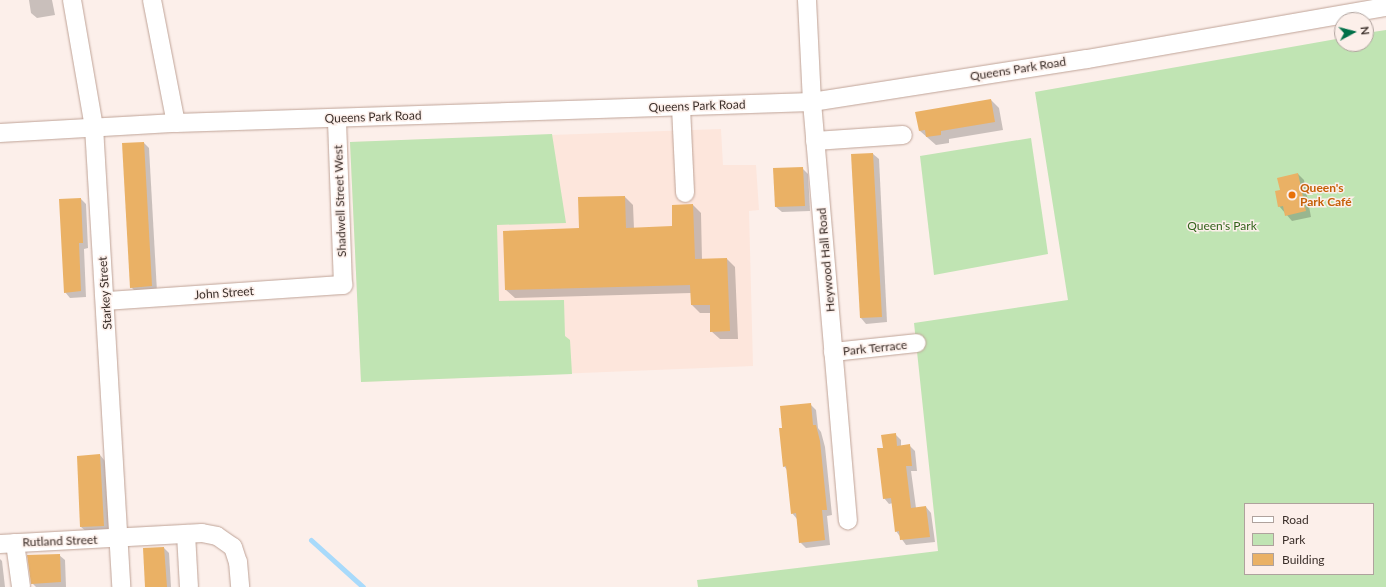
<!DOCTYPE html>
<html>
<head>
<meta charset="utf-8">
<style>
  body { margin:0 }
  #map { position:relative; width:1386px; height:587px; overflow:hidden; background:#fcefea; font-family:Lato,sans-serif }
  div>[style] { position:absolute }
  .built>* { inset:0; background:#fde6dc }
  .green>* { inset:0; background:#c0e4b3 }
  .shadow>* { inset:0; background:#0003 }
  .stream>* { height:5px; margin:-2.5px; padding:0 2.5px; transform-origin:2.5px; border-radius:2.5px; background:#a8dafb }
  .building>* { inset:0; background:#eab165 }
  .roads { filter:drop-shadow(0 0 1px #bfa397) drop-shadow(0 0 1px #bfa397) }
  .minor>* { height:18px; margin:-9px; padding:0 9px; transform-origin:9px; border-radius:9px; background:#fff }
  .dots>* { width:11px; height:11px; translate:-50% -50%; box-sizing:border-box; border:2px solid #fcefea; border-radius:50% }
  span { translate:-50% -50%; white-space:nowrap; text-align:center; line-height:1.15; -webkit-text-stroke:3px #fcefea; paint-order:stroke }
  .street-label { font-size:12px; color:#3b2f2a }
  .food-label { font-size:12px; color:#c56008; font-weight:700 }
  .left { translate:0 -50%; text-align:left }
  .park-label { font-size:12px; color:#32631b }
  .legend { position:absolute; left:1244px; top:503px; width:130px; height:72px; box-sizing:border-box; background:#fcefea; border:1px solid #afa29d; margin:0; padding:5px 7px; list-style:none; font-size:12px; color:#3b2f2a }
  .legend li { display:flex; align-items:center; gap:8px; height:20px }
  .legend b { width:20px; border:1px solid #afa29d }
  .north { position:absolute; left:1334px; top:12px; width:40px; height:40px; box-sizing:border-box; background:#fcefea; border:1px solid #afa29d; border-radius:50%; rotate:83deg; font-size:11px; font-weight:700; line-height:16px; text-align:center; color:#3b2f2a }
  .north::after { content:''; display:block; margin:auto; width:14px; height:18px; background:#007049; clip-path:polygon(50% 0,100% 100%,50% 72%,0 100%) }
</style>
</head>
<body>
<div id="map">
  <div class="built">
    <div style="clip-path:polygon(721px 129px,723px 165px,756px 165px,759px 210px,749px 211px,753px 366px,361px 382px,350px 142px)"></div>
  </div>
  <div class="green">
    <div style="clip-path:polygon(evenodd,1386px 30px,1386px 587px,698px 587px,697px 580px,938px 551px,914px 323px,1068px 300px,1035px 92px,1342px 38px,1342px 44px,1366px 44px,1366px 33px,1386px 30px,1245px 504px,1373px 504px,1373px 574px,1245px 574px,1245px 504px)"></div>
    <div style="clip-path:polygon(552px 134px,566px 223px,497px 225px,499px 301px,564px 300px,565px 336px,570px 340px,572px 374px,361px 382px,350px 142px)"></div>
    <div style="clip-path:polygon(1031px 138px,1048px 254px,934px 275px,920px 156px)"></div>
  </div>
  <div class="shadow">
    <div style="clip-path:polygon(29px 0,52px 0,55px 15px,37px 18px,31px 13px)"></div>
    <div style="clip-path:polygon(991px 100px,999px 108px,1003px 130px,949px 139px,949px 143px,936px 145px,920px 131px,917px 113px)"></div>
    <div style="clip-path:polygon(144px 143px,149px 148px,157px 292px,137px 293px,131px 287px)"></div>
    <div style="clip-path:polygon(873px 154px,879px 159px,887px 322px,866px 324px,861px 318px,852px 155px)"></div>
    <div style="clip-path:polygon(802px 168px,808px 174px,810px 211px,782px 212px,776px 207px)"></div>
    <div style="clip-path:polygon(1298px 174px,1304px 180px,1311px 217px,1292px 221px,1279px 206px,1281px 190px)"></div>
    <div style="clip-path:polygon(625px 197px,633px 205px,634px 229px,674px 227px,693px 205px,701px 213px,702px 260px,727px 259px,735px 267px,738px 339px,720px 339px,711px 331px,711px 313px,700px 313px,692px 305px,691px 293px,515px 298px,506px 290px,580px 229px,579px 198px)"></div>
    <div style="clip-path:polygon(81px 199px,86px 204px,88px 248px,84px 249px,86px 297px,70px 298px,65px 292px)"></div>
    <div style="clip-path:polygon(810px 404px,816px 410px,818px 428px,821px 432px,825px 447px,832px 515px,827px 516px,830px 545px,806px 548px,800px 542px,797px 519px,792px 513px,787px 470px,784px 466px,783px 429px)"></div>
    <div style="clip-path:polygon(895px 434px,901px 440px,901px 446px,909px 445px,915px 451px,917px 471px,911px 471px,916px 508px,926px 507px,931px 513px,935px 542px,906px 545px,896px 531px,893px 503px,889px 504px,884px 498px,884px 448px)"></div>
    <div style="clip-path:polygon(100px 455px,105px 461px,109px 531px,87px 532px,81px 527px)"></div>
    <div style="clip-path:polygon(164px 548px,169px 553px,171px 587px,146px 587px)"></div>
    <div style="clip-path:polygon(59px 555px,65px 560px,66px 587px,36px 587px,32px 583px)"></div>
    <div style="clip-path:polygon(0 559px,2px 561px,5px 587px,0 587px)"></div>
  </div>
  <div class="stream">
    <div style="left:311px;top:540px;width:70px;rotate:42.1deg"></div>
  </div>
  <div class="building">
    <div style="clip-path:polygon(991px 99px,995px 122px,941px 131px,941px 135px,926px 137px,925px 130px,919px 131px,915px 112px)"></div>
    <div style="clip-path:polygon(144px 142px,152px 286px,130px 288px,122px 143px)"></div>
    <div style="clip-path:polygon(873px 153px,882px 317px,860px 318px,851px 154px)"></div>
    <div style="clip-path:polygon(803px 167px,805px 206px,775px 207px,773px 168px)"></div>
    <div style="clip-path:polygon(1298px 173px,1306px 211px,1285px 216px,1283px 206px,1278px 207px,1275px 191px,1280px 190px,1277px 178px)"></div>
    <div style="clip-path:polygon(625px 196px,626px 228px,672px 226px,672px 205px,693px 204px,695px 259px,727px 258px,730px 331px,710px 332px,710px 305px,691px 305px,690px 285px,505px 290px,503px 231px,579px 228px,578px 197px)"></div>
    <div style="clip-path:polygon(81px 198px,83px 243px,79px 243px,81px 291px,64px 293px,59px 199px)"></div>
    <div style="clip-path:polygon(811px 403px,813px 425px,816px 425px,820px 441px,827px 510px,822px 510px,825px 540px,799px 543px,796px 513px,791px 514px,786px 466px,783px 467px,779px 428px,782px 428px,780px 406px)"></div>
    <div style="clip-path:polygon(896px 433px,897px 446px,910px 444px,912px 466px,906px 466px,911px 508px,926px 506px,930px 537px,900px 540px,899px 531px,895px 532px,891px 498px,883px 499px,877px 448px,883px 448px,881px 435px)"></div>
    <div style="clip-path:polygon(100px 454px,104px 526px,80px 527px,77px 456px)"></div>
    <div style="clip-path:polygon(164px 547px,167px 587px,145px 587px,143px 548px)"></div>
    <div style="clip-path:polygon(60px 554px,61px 582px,31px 584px,27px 555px)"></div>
  </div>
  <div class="roads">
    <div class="minor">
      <div style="left:72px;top:0;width:129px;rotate:80.2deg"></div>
      <div style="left:94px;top:127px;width:461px;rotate:86.6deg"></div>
      <div style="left:152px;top:0;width:125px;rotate:79deg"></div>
      <div style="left:807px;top:0;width:102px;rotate:87.2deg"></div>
      <div style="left:812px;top:102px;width:420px;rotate:85.1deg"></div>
      <div style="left:681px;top:107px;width:86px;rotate:87.3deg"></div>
      <div style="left:0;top:133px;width:176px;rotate:-3.3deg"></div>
      <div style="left:176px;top:123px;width:636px;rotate:-1.89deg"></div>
      <div style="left:812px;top:102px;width:278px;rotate:-8.9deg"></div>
      <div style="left:1087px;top:59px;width:303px;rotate:-9.9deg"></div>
      <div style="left:815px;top:141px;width:88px;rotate:-3.9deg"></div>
      <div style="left:106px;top:301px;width:238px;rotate:-3.9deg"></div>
      <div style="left:343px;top:285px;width:167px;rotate:-92.1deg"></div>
      <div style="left:833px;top:352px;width:84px;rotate:-6.1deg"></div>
      <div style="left:186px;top:534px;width:53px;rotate:86.8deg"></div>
      <div style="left:15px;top:543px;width:44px;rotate:82.2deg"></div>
      <div style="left:0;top:544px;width:202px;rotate:-3.1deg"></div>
      <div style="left:202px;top:533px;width:15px;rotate:11deg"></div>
      <div style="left:217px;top:536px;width:19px;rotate:35deg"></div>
      <div style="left:233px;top:547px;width:16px;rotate:72deg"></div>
      <div style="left:238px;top:562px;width:25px;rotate:85deg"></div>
    </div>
  </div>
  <div class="dots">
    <div style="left:1292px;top:195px;background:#e8710a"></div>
  </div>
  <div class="street-label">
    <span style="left:1018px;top:69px;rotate:-9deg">Queens Park Road</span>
    <span style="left:697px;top:106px;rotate:-2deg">Queens Park Road</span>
    <span style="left:373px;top:117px;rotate:-2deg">Queens Park Road</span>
    <span style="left:340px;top:201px;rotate:-92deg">Shadwell Street West</span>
    <span style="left:826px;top:260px;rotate:-95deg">Heywood Hall Road</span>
    <span style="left:105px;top:293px;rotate:-94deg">Starkey Street</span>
    <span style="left:224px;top:293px;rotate:-4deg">John Street</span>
    <span style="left:875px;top:348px;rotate:-6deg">Park Terrace</span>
    <span style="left:60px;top:541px;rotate:-2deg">Rutland Street</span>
  </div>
  <div class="food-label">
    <span class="left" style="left:1300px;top:195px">Queen's<br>Park Café</span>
  </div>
  <div class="park-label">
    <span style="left:1222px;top:226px">Queen's Park</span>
  </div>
  <ul class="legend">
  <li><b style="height:5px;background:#fff"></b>Road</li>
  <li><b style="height:11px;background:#c0e4b3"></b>Park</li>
  <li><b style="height:11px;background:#eab165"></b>Building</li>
  </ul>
  <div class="north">N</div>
</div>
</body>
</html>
